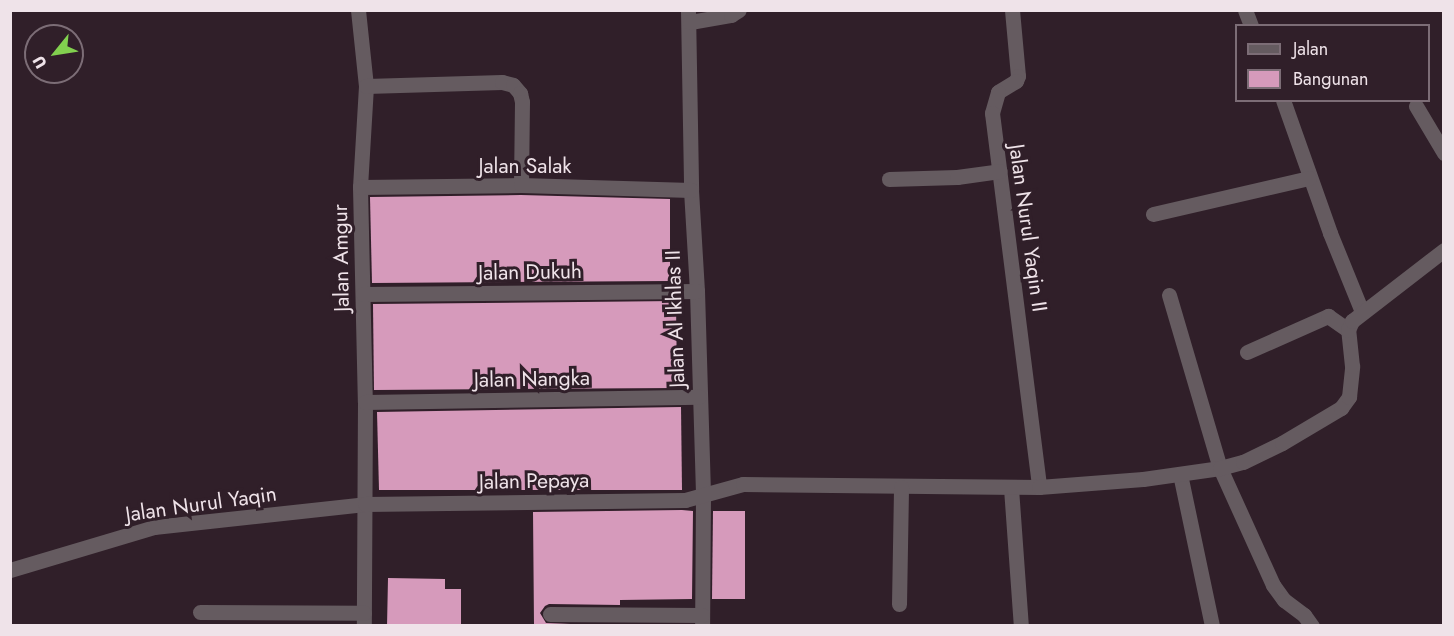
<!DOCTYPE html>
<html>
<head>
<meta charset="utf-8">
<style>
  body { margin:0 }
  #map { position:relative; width:1454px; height:636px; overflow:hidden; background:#301f29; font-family:Jost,sans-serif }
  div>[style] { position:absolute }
  .building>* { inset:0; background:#d69abb }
  .minor>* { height:15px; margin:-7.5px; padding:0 7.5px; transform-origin:7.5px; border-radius:7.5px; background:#655b60 }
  span { translate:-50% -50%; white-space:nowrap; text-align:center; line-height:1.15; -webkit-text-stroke:6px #301f29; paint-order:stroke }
  .street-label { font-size:21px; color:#efe3e9 }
  .frame { position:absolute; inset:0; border:12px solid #efe3e9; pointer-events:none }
  .legend { position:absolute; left:1235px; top:24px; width:195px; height:78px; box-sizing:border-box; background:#301f29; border:2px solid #7c6d76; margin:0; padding:8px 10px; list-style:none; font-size:18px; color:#efe3e9 }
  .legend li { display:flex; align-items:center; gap:12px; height:30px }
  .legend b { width:30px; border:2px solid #7c6d76 }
  .north { position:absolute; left:24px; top:24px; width:60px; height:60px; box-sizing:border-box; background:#301f29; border:2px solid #7c6d76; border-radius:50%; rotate:240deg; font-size:16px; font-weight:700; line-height:24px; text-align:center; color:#efe3e9 }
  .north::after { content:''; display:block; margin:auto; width:21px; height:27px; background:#82d04f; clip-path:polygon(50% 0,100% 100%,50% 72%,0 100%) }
</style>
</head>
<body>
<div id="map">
  <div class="building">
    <div style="clip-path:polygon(521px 195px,670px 199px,670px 281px,372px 283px,370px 197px)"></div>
    <div style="clip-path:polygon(676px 301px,677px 388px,374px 390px,373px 304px)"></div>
    <div style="clip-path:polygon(681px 407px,682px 490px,379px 490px,377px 412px)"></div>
    <div style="clip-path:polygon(682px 510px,693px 511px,692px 599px,620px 600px,620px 605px,549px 604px,545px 606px,540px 613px,546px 623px,620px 626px,534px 626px,533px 512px)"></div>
    <div style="clip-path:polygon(713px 511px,745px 511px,745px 599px,712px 599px)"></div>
    <div style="clip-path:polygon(388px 578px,445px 579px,445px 589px,461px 589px,461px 626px,387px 626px)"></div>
  </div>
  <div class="minor">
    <div style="left:358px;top:10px;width:76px;rotate:84deg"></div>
    <div style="left:366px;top:86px;width:101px;rotate:93.4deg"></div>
    <div style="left:360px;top:187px;width:215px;rotate:88.7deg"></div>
    <div style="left:365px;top:402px;width:224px;rotate:90.3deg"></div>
    <div style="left:688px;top:10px;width:180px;rotate:89deg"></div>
    <div style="left:691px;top:190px;width:101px;rotate:86.6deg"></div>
    <div style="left:697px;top:291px;width:205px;rotate:88.3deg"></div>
    <div style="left:703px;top:496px;width:130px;rotate:90.4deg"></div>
    <div style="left:1012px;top:10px;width:66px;rotate:84.8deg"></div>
    <div style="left:1018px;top:76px;width:5px;rotate:112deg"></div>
    <div style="left:1016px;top:81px;width:21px;rotate:149deg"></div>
    <div style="left:998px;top:92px;width:22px;rotate:106deg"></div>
    <div style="left:992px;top:113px;width:377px;rotate:82.8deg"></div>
    <div style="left:1245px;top:10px;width:17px;rotate:69deg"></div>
    <div style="left:690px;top:22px;width:42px;rotate:-9.7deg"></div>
    <div style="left:731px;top:15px;width:9px;rotate:-32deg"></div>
    <div style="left:366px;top:86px;width:136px;rotate:-1.7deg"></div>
    <div style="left:502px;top:82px;width:11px;rotate:15deg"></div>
    <div style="left:513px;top:85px;width:11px;rotate:49deg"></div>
    <div style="left:520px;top:93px;width:9px;rotate:77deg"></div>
    <div style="left:522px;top:102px;width:83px;rotate:90.7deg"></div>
    <div style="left:1283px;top:100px;width:141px;rotate:70.5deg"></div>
    <div style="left:1330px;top:233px;width:85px;rotate:67.9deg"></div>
    <div style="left:1416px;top:106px;width:55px;rotate:59.2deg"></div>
    <div style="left:889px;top:179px;width:68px;rotate:-1.7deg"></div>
    <div style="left:957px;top:177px;width:43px;rotate:-7.9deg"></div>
    <div style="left:360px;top:187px;width:161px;rotate:-0.7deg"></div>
    <div style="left:521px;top:185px;width:170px;rotate:1.7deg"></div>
    <div style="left:1153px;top:214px;width:160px;rotate:-13deg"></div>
    <div style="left:363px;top:294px;width:334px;rotate:-0.5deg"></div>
    <div style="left:1169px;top:295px;width:180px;rotate:73.6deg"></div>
    <div style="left:1220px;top:468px;width:128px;rotate:65.6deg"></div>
    <div style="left:1273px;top:585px;width:19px;rotate:54deg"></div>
    <div style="left:1284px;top:600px;width:25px;rotate:37deg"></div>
    <div style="left:1304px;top:615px;width:14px;rotate:54deg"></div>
    <div style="left:1247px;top:352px;width:89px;rotate:-24deg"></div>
    <div style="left:1328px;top:316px;width:24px;rotate:35deg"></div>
    <div style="left:365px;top:402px;width:334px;rotate:-0.9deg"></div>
    <div style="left:1180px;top:474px;width:155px;rotate:78.1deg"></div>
    <div style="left:1011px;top:488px;width:138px;rotate:85.9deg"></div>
    <div style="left:10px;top:570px;width:150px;rotate:-16.6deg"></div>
    <div style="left:154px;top:527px;width:212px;rotate:-6.2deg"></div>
    <div style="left:365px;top:504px;width:320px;rotate:-0.7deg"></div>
    <div style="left:685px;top:500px;width:60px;rotate:-15.4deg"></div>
    <div style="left:743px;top:484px;width:296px;rotate:0.6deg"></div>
    <div style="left:1039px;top:487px;width:104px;rotate:-4.4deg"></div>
    <div style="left:1143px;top:479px;width:78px;rotate:-8.1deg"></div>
    <div style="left:1220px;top:468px;width:24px;rotate:-15deg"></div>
    <div style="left:1243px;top:462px;width:43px;rotate:-26deg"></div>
    <div style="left:1282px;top:443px;width:69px;rotate:-30.7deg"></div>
    <div style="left:1341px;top:408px;width:14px;rotate:-54deg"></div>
    <div style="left:1349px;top:397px;width:31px;rotate:-84deg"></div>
    <div style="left:1352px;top:366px;width:36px;rotate:-96deg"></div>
    <div style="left:1348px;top:330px;width:10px;rotate:-66deg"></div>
    <div style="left:1352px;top:321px;width:116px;rotate:-37.7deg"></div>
    <div style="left:899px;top:604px;width:117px;rotate:-89deg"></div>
    <div style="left:200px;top:612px;width:164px;rotate:0.3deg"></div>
    <div style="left:550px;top:614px;width:152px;rotate:0.4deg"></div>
  </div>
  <div class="street-label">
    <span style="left:525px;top:166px">Jalan Salak</span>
    <span style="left:1028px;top:228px;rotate:82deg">Jalan Nurul Yaqin II</span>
    <span style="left:341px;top:258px;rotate:-91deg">Jalan Amgur</span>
    <span style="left:530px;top:272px;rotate:-1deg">Jalan Dukuh</span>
    <span style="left:675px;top:319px;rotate:-92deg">Jalan Al Ikhlas II</span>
    <span style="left:532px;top:379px;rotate:-1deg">Jalan Nangka</span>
    <span style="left:534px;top:481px;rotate:-1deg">Jalan Pepaya</span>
    <span style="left:201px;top:504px;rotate:-8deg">Jalan Nurul Yaqin</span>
  </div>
  <div class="frame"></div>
  <ul class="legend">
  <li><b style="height:8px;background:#655b60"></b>Jalan</li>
  <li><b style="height:16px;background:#d69abb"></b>Bangunan</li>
  </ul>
  <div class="north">U</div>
</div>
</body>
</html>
